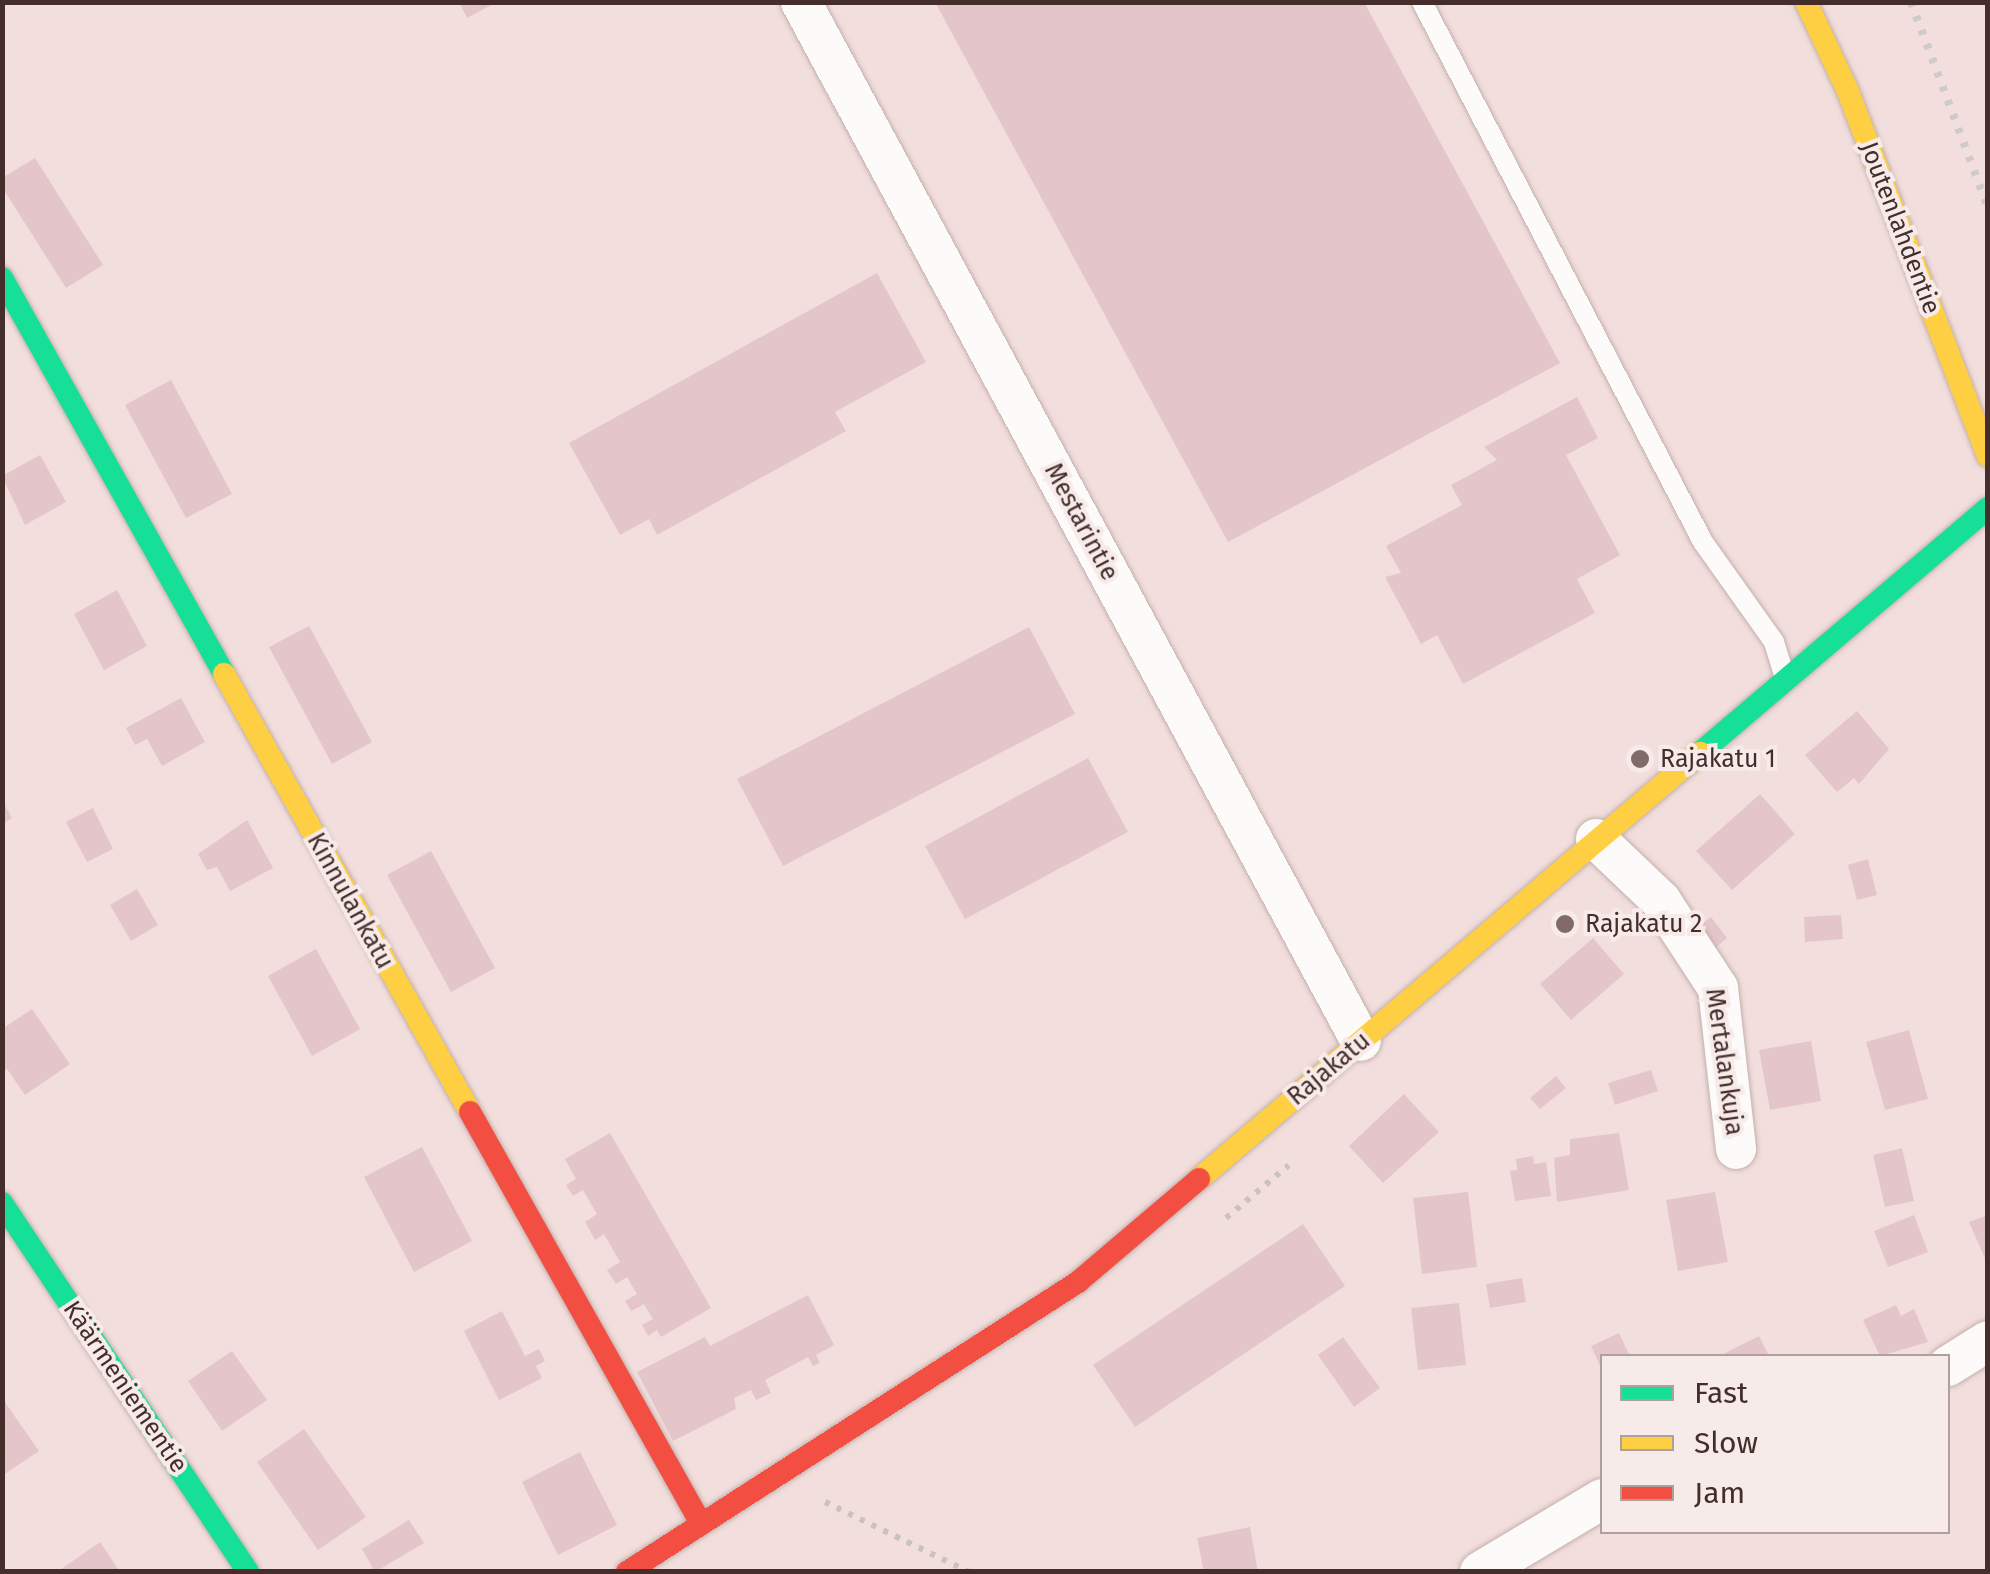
<!DOCTYPE html>
<html>
<head>
<meta charset="utf-8">
<style>
  body { margin:0 }
  #map { position:relative; width:1990px; height:1574px; overflow:hidden; background:#f2dedc; font-family:"Fira Sans",sans-serif }
  div>[style] { position:absolute }
  .building>* { inset:0; background:#e4c6ca }
  .path>* { height:6px; margin-top:-3px; transform-origin:0; background:repeating-linear-gradient(90deg,#cac2bf 0 5px,transparent 0 13px) }
  .roads { filter:drop-shadow(0 0 2px #c3b0ad) drop-shadow(0 0 2px #c3b0ad) }
  .lane>* { height:20px; margin:-10px; padding:0 10px; transform-origin:10px; border-radius:10px; background:#fdfafa }
  .street>* { height:40px; margin:-20px; padding:0 20px; transform-origin:20px; border-radius:20px; background:#fdfafa }
  .fast>* { height:22px; margin:-11px; padding:0 11px; transform-origin:11px; border-radius:11px; background:#16e098 }
  .slow>* { height:22px; margin:-11px; padding:0 11px; transform-origin:11px; border-radius:11px; background:#ffcf43 }
  .jam>* { height:22px; margin:-11px; padding:0 11px; transform-origin:11px; border-radius:11px; background:#f24e42 }
  .rail>* { height:8px; margin-top:-4px; transform-origin:0; background:repeating-linear-gradient(90deg,#d1caca 0 5px,transparent 0 15px) }
  .dots>* { width:28px; height:28px; translate:-50% -50%; box-sizing:border-box; border:5px solid #f7ebe9; border-radius:50% }
  span { translate:-50% -50%; white-space:nowrap; text-align:center; line-height:1.15; -webkit-text-stroke:8px #f7ebe9; paint-order:stroke }
  .street-label { font-size:25px; color:#442d2a }
  .poi-label { font-size:25px; color:#442d2a }
  .left { translate:0 -50%; text-align:left }
  .frame { position:absolute; inset:0; border:5px solid #442d2a; pointer-events:none }
  .legend { position:absolute; left:1600px; top:1354px; width:350px; height:180px; box-sizing:border-box; background:#f7ebe9; border:2px solid #af9f9d; margin:0; padding:12px 18px; list-style:none; font-size:30px; color:#442d2a }
  .legend li { display:flex; align-items:center; gap:20px; height:50px }
  .legend b { width:50px; border:2px solid #af9f9d }
</style>
</head>
<body>
<div id="map">
  <div class="building">
    <div style="clip-path:polygon(459px 2px,497px 2px,467px 18px)"></div>
    <div style="clip-path:polygon(935px 2px,1364px 2px,1560px 363px,1228px 542px)"></div>
    <div style="clip-path:polygon(35px 158px,103px 265px,66px 288px,2px 187px,2px 178px)"></div>
    <div style="clip-path:polygon(877px 273px,926px 362px,835px 412px,846px 431px,657px 535px,649px 519px,620px 535px,569px 443px)"></div>
    <div style="clip-path:polygon(171px 380px,232px 494px,186px 518px,125px 405px)"></div>
    <div style="clip-path:polygon(1577px 397px,1598px 438px,1566px 455px,1620px 555px,1577px 579px,1595px 613px,1463px 684px,1437px 635px,1421px 644px,1385px 577px,1401px 573px,1386px 546px,1462px 505px,1451px 485px,1497px 460px,1484px 447px)"></div>
    <div style="clip-path:polygon(40px 455px,66px 502px,25px 525px,2px 476px)"></div>
    <div style="clip-path:polygon(117px 590px,147px 646px,104px 670px,74px 614px)"></div>
    <div style="clip-path:polygon(309px 626px,372px 742px,332px 764px,269px 647px)"></div>
    <div style="clip-path:polygon(1029px 627px,1075px 714px,783px 866px,737px 779px)"></div>
    <div style="clip-path:polygon(181px 698px,205px 742px,162px 766px,147px 739px,135px 745px,126px 728px)"></div>
    <div style="clip-path:polygon(1857px 711px,1889px 749px,1859px 784px,1854px 778px,1837px 792px,1805px 755px)"></div>
    <div style="clip-path:polygon(1088px 758px,1128px 832px,965px 919px,925px 846px)"></div>
    <div style="clip-path:polygon(1760px 794px,1795px 834px,1732px 890px,1696px 851px)"></div>
    <div style="clip-path:polygon(2px 800px,12px 818px,2px 824px)"></div>
    <div style="clip-path:polygon(93px 808px,113px 849px,87px 862px,66px 822px)"></div>
    <div style="clip-path:polygon(247px 820px,273px 868px,230px 891px,217px 867px,207px 870px,198px 854px)"></div>
    <div style="clip-path:polygon(431px 851px,495px 968px,451px 992px,387px 875px)"></div>
    <div style="clip-path:polygon(1868px 859px,1877px 895px,1857px 900px,1848px 865px)"></div>
    <div style="clip-path:polygon(137px 889px,158px 925px,131px 941px,110px 905px)"></div>
    <div style="clip-path:polygon(1841px 915px,1843px 939px,1805px 942px,1804px 917px)"></div>
    <div style="clip-path:polygon(1711px 917px,1727px 938px,1709px 953px,1693px 931px)"></div>
    <div style="clip-path:polygon(1593px 938px,1624px 974px,1571px 1020px,1540px 984px)"></div>
    <div style="clip-path:polygon(316px 949px,360px 1029px,312px 1056px,268px 976px)"></div>
    <div style="clip-path:polygon(32px 1009px,70px 1064px,25px 1095px,7px 1069px,2px 1072px,2px 1029px)"></div>
    <div style="clip-path:polygon(1909px 1030px,1928px 1099px,1885px 1110px,1866px 1042px)"></div>
    <div style="clip-path:polygon(1811px 1041px,1821px 1101px,1770px 1110px,1759px 1050px)"></div>
    <div style="clip-path:polygon(1651px 1070px,1658px 1091px,1615px 1105px,1608px 1083px)"></div>
    <div style="clip-path:polygon(1556px 1076px,1566px 1088px,1540px 1109px,1530px 1098px)"></div>
    <div style="clip-path:polygon(1404px 1094px,1439px 1132px,1383px 1183px,1349px 1146px)"></div>
    <div style="clip-path:polygon(610px 1133px,711px 1308px,661px 1337px,657px 1330px,648px 1336px,642px 1325px,653px 1319px,644px 1304px,631px 1311px,625px 1301px,637px 1294px,627px 1277px,616px 1284px,607px 1270px,620px 1262px,604px 1234px,595px 1240px,585px 1222px,597px 1214px,583px 1190px,573px 1196px,566px 1185px,576px 1179px,565px 1159px)"></div>
    <div style="clip-path:polygon(1619px 1133px,1629px 1190px,1557px 1202px,1554px 1158px,1570px 1155px,1570px 1139px)"></div>
    <div style="clip-path:polygon(422px 1147px,472px 1241px,414px 1272px,364px 1177px)"></div>
    <div style="clip-path:polygon(1902px 1148px,1914px 1201px,1885px 1207px,1873px 1155px)"></div>
    <div style="clip-path:polygon(1533px 1156px,1534px 1164px,1546px 1162px,1551px 1196px,1515px 1201px,1510px 1171px,1517px 1170px,1516px 1159px)"></div>
    <div style="clip-path:polygon(1468px 1192px,1477px 1267px,1422px 1274px,1413px 1198px)"></div>
    <div style="clip-path:polygon(1715px 1192px,1728px 1262px,1678px 1271px,1666px 1200px)"></div>
    <div style="clip-path:polygon(1914px 1215px,1928px 1252px,1888px 1267px,1874px 1231px)"></div>
    <div style="clip-path:polygon(1988px 1215px,1988px 1265px,1969px 1222px)"></div>
    <div style="clip-path:polygon(1303px 1224px,1345px 1286px,1135px 1427px,1093px 1365px)"></div>
    <div style="clip-path:polygon(1522px 1278px,1526px 1302px,1490px 1308px,1486px 1284px)"></div>
    <div style="clip-path:polygon(808px 1295px,834px 1345px,816px 1355px,820px 1363px,813px 1366px,808px 1357px,765px 1380px,771px 1393px,756px 1400px,751px 1390px,734px 1398px,736px 1409px,673px 1441px,637px 1372px,705px 1337px,710px 1346px)"></div>
    <div style="clip-path:polygon(1459px 1303px,1466px 1365px,1418px 1370px,1411px 1308px)"></div>
    <div style="clip-path:polygon(1896px 1305px,1901px 1316px,1914px 1309px,1928px 1342px,1880px 1356px,1863px 1320px)"></div>
    <div style="clip-path:polygon(502px 1311px,525px 1356px,539px 1349px,545px 1361px,536px 1366px,542px 1378px,499px 1400px,464px 1331px)"></div>
    <div style="clip-path:polygon(1619px 1333px,1630px 1356px,1602px 1356px,1602px 1370px,1591px 1346px)"></div>
    <div style="clip-path:polygon(1759px 1336px,1769px 1356px,1719px 1356px)"></div>
    <div style="clip-path:polygon(1343px 1337px,1380px 1388px,1354px 1407px,1318px 1355px)"></div>
    <div style="clip-path:polygon(232px 1351px,267px 1400px,222px 1431px,188px 1381px)"></div>
    <div style="clip-path:polygon(2px 1398px,39px 1451px,2px 1476px)"></div>
    <div style="clip-path:polygon(304px 1429px,366px 1517px,318px 1550px,257px 1462px)"></div>
    <div style="clip-path:polygon(580px 1452px,617px 1525px,558px 1555px,522px 1482px)"></div>
    <div style="clip-path:polygon(409px 1520px,424px 1543px,375px 1572px,362px 1549px)"></div>
    <div style="clip-path:polygon(1250px 1527px,1258px 1572px,1204px 1572px,1197px 1538px)"></div>
    <div style="clip-path:polygon(100px 1542px,120px 1572px,57px 1572px)"></div>
  </div>
  <div class="path">
    <div style="left:1226px;top:1218px;width:82px;rotate:-40.1deg"></div>
    <div style="left:825px;top:1502px;width:160px;rotate:25.9deg"></div>
  </div>
  <div class="roads">
    <div class="lane">
      <div style="left:1422px;top:2px;width:609px;rotate:62.51deg"></div>
      <div style="left:1703px;top:542px;width:123px;rotate:54.6deg"></div>
      <div style="left:1774px;top:642px;width:34px;rotate:73deg"></div>
    </div>
    <div class="street">
      <div style="left:801px;top:2px;width:1180px;rotate:61.68deg"></div>
      <div style="left:1596px;top:839px;width:90px;rotate:43.6deg"></div>
      <div style="left:1661px;top:901px;width:104px;rotate:56.8deg"></div>
      <div style="left:1718px;top:988px;width:162px;rotate:83.6deg"></div>
      <div style="left:1948px;top:1366px;width:47px;rotate:-32deg"></div>
      <div style="left:1480px;top:1572px;width:142px;rotate:-30.9deg"></div>
    </div>
    <div class="fast">
      <div style="left:2px;top:278px;width:454px;rotate:60.7deg"></div>
      <div style="left:1700px;top:753px;width:378px;rotate:-40.4deg"></div>
      <div style="left:2px;top:1203px;width:443px;rotate:56.3deg"></div>
    </div>
    <div class="slow">
      <div style="left:1806px;top:2px;width:96px;rotate:64.8deg"></div>
      <div style="left:1847px;top:89px;width:393px;rotate:69deg"></div>
      <div style="left:224px;top:674px;width:502px;rotate:60.68deg"></div>
      <div style="left:1199px;top:1179px;width:658px;rotate:-40.37deg"></div>
    </div>
    <div class="jam">
      <div style="left:470px;top:1112px;width:470px;rotate:60.7deg"></div>
      <div style="left:627px;top:1572px;width:536px;rotate:-32.74deg"></div>
      <div style="left:1078px;top:1282px;width:159px;rotate:-40.4deg"></div>
    </div>
  </div>
  <div class="rail">
    <div style="left:1911px;top:2px;width:220px;rotate:69.5deg"></div>
  </div>
  <div class="dots">
    <div style="left:1640px;top:759px;background:#816b68"></div>
    <div style="left:1565px;top:924px;background:#816b68"></div>
  </div>
  <div class="street-label">
    <span style="left:1900px;top:228px;rotate:69deg">Joutenlahdentie</span>
    <span style="left:1081px;top:522px;rotate:62deg">Mestarintie</span>
    <span style="left:350px;top:901px;rotate:61deg">Kinnulankatu</span>
    <span style="left:1724px;top:1062px;rotate:82deg">Mertalankuja</span>
    <span style="left:1329px;top:1069px;rotate:-40deg">Rajakatu</span>
    <span style="left:125px;top:1387px;rotate:56deg">Käärmeniementie</span>
  </div>
  <div class="poi-label">
    <span class="left" style="left:1660px;top:759px">Rajakatu 1</span>
    <span class="left" style="left:1585px;top:924px">Rajakatu 2</span>
  </div>
  <div class="frame"></div>
  <ul class="legend">
  <li><b style="height:12px;background:#16e098"></b>Fast</li>
  <li><b style="height:12px;background:#ffcf43"></b>Slow</li>
  <li><b style="height:12px;background:#f24e42"></b>Jam</li>
  </ul>
</div>
</body>
</html>
